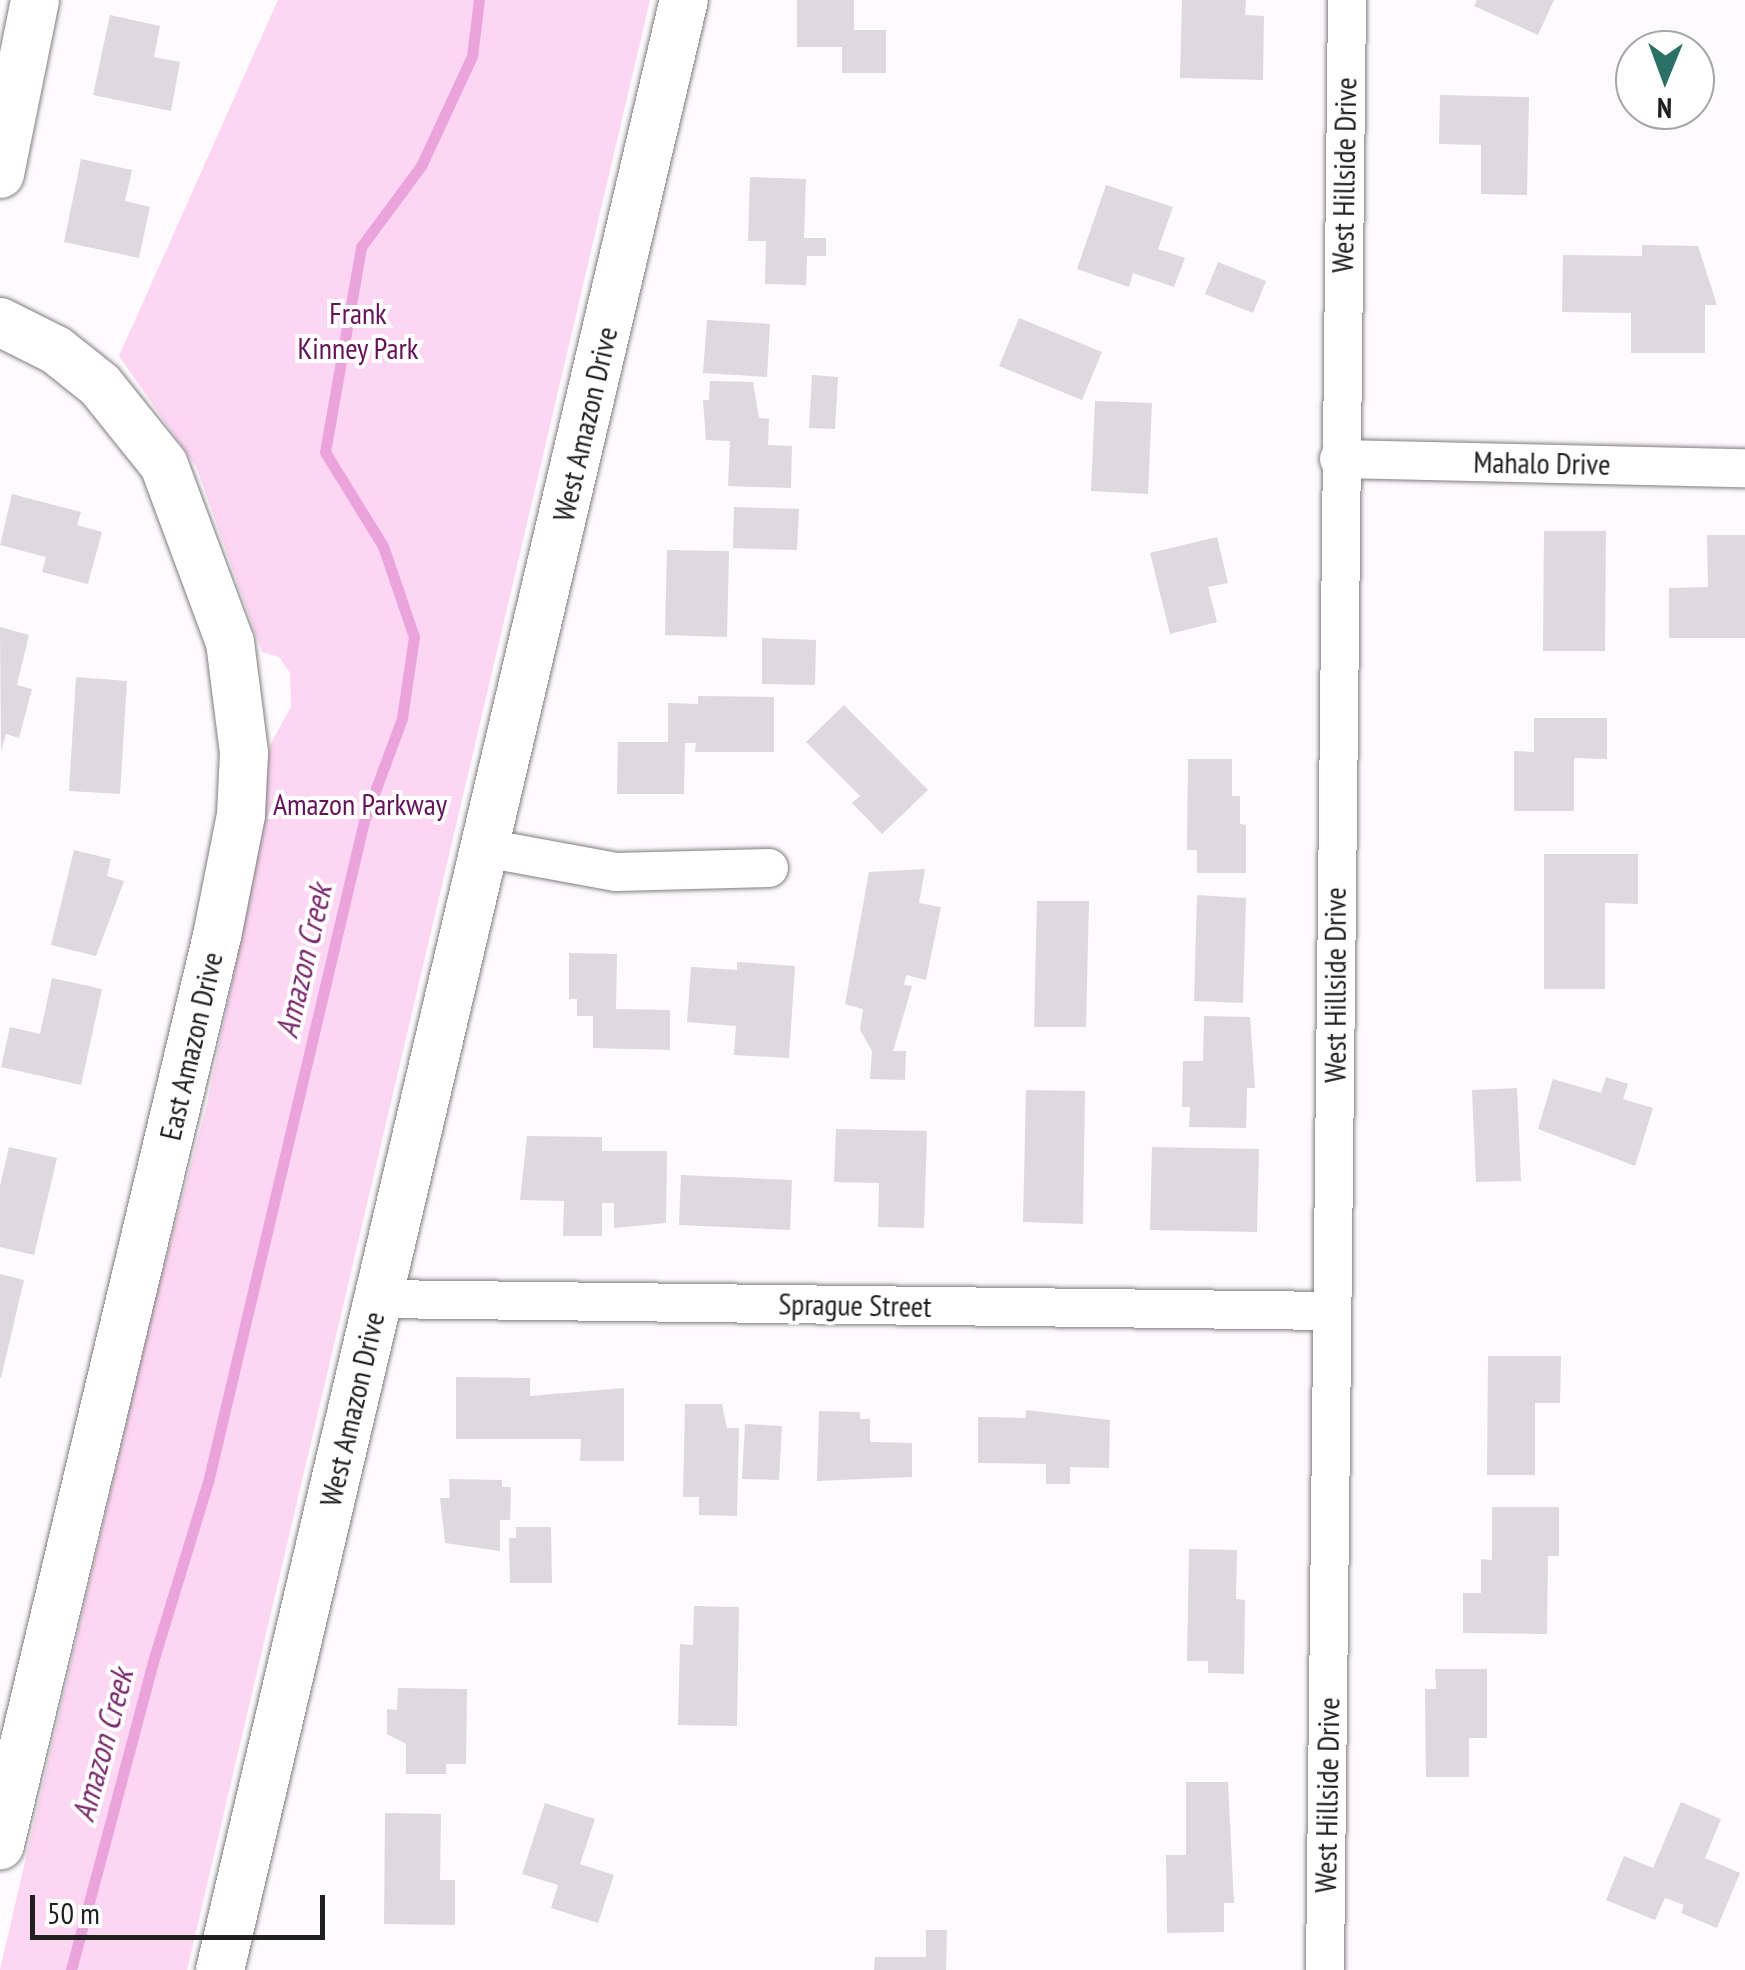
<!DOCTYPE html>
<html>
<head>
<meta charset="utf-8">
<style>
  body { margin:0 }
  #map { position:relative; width:1745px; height:1970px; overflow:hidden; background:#fdfbfd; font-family:"PT Sans Narrow",sans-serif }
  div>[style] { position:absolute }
  .green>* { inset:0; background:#fdd6f3 }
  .stream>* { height:11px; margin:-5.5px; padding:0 5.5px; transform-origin:5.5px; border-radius:5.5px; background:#eaa4db }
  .building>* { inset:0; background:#dcdadc }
  .roads { filter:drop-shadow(0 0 2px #817e80) drop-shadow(0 0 2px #817e80) }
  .minor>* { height:38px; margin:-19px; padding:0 19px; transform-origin:19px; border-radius:19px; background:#fff }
  .tertiary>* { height:48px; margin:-24px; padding:0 24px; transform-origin:24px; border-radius:24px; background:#fff }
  span { translate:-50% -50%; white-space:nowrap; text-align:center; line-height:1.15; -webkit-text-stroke:8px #fff; paint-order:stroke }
  .street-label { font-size:30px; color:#212020 }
  .park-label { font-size:30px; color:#641358 }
  .water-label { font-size:32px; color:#79296c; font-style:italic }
  .north { position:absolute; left:1615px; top:30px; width:100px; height:100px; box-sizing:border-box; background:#fff; border:2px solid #a6a6a6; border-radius:50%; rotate:181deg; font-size:28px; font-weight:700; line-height:40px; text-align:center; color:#212020 }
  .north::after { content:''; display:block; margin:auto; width:35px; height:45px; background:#2b7064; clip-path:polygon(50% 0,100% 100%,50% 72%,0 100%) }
  .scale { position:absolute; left:30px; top:1895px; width:295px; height:45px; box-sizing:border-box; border:5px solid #212020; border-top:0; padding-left:12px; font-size:30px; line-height:35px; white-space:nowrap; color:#212020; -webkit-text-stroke:8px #fff; paint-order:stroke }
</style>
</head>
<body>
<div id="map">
  <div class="green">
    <div style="clip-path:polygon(278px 0,650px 0,187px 1970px,0 1970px,152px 1312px,207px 1104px,257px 860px,270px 745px,291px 707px,290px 673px,279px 657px,262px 652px,196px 466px,119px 356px)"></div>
  </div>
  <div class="stream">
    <div style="left:71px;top:1970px;width:326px;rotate:-75.1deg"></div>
    <div style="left:155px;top:1655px;width:181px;rotate:-73deg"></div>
    <div style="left:208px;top:1482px;width:679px;rotate:-76.72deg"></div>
    <div style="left:364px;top:821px;width:110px;rotate:-69.7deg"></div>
    <div style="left:402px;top:718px;width:82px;rotate:-81.6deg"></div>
    <div style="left:414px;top:637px;width:96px;rotate:-108.8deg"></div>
    <div style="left:383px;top:546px;width:110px;rotate:-121.7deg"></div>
    <div style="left:325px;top:452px;width:208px;rotate:-80deg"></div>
    <div style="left:361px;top:247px;width:101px;rotate:-53.5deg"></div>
    <div style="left:421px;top:166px;width:121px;rotate:-65.1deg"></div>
    <div style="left:472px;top:56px;width:56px;rotate:-82.9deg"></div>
  </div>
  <div class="building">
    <div style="clip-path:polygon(797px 0,854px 0,854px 30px,886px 30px,886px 73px,842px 73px,842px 47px,797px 47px)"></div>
    <div style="clip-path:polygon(1182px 0,1246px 0,1245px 15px,1264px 16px,1263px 80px,1180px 78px)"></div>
    <div style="clip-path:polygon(1477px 0,1554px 0,1538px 35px,1474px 6px)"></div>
    <div style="clip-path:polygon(110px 15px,160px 26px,154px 57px,180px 62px,171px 111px,93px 95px)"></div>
    <div style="clip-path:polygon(1440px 95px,1529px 97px,1527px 195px,1481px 194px,1481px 145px,1439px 144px)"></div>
    <div style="clip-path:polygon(81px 159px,132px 170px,125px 201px,150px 207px,139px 258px,64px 242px)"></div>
    <div style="clip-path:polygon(750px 177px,806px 179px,804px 238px,826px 238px,826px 256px,807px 256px,806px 285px,765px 284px,766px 241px,748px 241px)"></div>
    <div style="clip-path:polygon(1106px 185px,1173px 207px,1158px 249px,1185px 258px,1174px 287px,1133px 273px,1129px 287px,1077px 269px)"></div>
    <div style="clip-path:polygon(1642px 245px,1698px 246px,1717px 305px,1705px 305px,1705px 353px,1631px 353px,1631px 313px,1562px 312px,1563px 255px,1642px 256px)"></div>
    <div style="clip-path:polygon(1218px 262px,1266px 281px,1253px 313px,1205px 294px)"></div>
    <div style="clip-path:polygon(1019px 318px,1102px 352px,1082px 400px,999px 366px)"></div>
    <div style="clip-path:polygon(707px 320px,770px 324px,767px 377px,703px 373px)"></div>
    <div style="clip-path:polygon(812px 375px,838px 377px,835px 429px,809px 428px)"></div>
    <div style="clip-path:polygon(710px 381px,753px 382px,759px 418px,769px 419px,768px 445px,792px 446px,791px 488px,728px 486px,730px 441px,706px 440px,703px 400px,709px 400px)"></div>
    <div style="clip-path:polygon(1095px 401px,1152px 403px,1148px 494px,1091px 491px)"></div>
    <div style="clip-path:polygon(12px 494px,81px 512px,77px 525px,102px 532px,88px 584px,42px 572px,46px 557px,0 545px)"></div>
    <div style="clip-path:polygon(734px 507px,799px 509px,797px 550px,733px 548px)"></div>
    <div style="clip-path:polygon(1544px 531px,1606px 531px,1605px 651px,1543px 651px)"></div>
    <div style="clip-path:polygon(1707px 535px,1745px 535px,1745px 638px,1669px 638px,1669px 588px,1708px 587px)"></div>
    <div style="clip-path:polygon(1217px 537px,1228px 583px,1208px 587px,1217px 622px,1170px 634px,1150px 553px)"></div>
    <div style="clip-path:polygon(667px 550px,729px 551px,727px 637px,665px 635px)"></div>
    <div style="clip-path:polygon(0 627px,29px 635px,17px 685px,32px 689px,19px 738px,6px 734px,1px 751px)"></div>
    <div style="clip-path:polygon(762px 638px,816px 640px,815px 685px,762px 684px)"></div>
    <div style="clip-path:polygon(76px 677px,127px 681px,120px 794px,69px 791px)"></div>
    <div style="clip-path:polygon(698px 696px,774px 697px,774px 752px,695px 752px,696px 743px,685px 743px,684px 794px,617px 794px,618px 742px,668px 742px,668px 703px,698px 704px)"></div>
    <div style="clip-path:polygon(844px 705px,928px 790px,882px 834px,852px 803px,860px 796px,806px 742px)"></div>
    <div style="clip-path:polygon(1534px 718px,1607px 718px,1607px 759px,1574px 758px,1574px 811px,1514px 811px,1514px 751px,1534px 752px)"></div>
    <div style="clip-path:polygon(1188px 759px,1232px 759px,1232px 796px,1240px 796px,1240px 824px,1246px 825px,1246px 873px,1197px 873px,1197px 850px,1187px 850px)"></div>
    <div style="clip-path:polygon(74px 850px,111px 859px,107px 876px,124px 881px,96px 956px,51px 945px)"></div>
    <div style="clip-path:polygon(1544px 854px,1638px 854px,1638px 904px,1605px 903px,1605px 989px,1544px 989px)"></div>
    <div style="clip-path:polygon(925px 869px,919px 903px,941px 907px,926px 980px,906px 975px,904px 985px,912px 986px,893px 1051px,906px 1051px,905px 1080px,870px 1079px,872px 1051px,860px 1030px,863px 1009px,845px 1004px,869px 872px)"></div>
    <div style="clip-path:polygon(1197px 895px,1246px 898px,1243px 1003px,1194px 1001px)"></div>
    <div style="clip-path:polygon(1037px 901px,1089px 901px,1086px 1027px,1034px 1027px)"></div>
    <div style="clip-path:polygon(569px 953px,617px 954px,616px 1009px,670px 1010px,670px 1050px,593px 1048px,593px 1016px,577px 1016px,577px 999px,569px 999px)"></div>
    <div style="clip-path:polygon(737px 962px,795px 966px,789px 1058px,734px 1055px,736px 1026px,687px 1022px,691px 967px,737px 970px)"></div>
    <div style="clip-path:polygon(52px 978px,102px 989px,81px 1085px,1px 1067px,10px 1027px,40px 1034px)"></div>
    <div style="clip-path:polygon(1204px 1016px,1250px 1017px,1255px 1088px,1247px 1088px,1246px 1128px,1189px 1127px,1190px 1107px,1182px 1107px,1183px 1061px,1203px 1061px)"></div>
    <div style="clip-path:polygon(1606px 1077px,1628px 1084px,1623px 1099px,1653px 1108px,1635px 1166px,1538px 1129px,1553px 1079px,1601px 1093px)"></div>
    <div style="clip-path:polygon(1517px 1088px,1521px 1181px,1476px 1182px,1472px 1090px)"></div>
    <div style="clip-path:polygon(1026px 1090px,1085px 1091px,1083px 1224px,1023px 1222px)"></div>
    <div style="clip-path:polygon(836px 1129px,927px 1131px,924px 1228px,878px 1227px,879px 1183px,834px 1182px)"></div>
    <div style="clip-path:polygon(527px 1136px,602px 1137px,602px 1151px,667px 1151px,666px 1223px,614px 1228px,614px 1203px,602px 1203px,602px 1236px,563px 1236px,564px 1201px,520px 1200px)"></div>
    <div style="clip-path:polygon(9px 1147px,57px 1158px,34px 1255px,0 1247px,0 1186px)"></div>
    <div style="clip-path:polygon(1152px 1147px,1259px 1149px,1257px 1232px,1150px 1230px)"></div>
    <div style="clip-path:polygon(681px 1175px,792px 1180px,790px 1230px,679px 1225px)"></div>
    <div style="clip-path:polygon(0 1274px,24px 1280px,1px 1378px,0 1378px)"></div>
    <div style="clip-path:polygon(1488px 1356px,1561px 1356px,1560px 1403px,1535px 1403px,1535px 1475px,1487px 1475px)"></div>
    <div style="clip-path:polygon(456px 1377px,530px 1378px,530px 1396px,624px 1388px,624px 1461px,580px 1461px,581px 1439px,456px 1439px)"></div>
    <div style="clip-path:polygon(685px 1404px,722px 1404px,727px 1428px,739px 1428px,737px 1516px,699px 1515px,699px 1497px,683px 1497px)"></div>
    <div style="clip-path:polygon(1026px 1410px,1110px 1420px,1109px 1468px,1070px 1467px,1070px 1484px,1046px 1484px,1046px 1464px,978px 1463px,978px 1417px,1026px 1418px)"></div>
    <div style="clip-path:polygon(819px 1411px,860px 1412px,860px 1419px,870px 1419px,870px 1442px,912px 1443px,912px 1477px,817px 1481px)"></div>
    <div style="clip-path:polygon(745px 1424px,782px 1426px,779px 1480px,742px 1479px)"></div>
    <div style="clip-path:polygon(449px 1479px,502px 1480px,502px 1487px,511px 1487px,510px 1520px,500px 1520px,500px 1551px,445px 1543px,440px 1498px,450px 1498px)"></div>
    <div style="clip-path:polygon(1492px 1507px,1559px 1507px,1559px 1556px,1548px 1556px,1547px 1634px,1463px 1633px,1463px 1593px,1481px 1593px,1481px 1559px,1492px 1560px)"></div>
    <div style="clip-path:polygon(516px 1527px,551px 1527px,552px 1583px,510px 1583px,509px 1538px,516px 1538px)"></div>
    <div style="clip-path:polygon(1189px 1549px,1237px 1550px,1236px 1599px,1245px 1600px,1244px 1674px,1208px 1673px,1208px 1661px,1187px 1661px)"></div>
    <div style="clip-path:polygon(694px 1606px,739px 1607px,737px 1726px,678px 1725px,680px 1644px,693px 1645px)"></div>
    <div style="clip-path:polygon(1435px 1669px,1487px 1669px,1487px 1738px,1469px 1738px,1469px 1777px,1426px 1777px,1425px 1689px,1436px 1689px)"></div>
    <div style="clip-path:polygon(398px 1688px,467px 1689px,466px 1764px,446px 1764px,446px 1774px,406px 1774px,406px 1744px,387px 1734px,387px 1709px,397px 1710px)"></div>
    <div style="clip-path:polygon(1186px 1782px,1228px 1782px,1234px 1903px,1224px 1903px,1224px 1932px,1167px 1933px,1166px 1855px,1186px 1855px)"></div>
    <div style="clip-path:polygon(1681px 1802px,1721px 1819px,1705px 1858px,1740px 1873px,1717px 1928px,1681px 1913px,1684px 1905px,1665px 1898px,1655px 1920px,1606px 1900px,1624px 1856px,1653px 1868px)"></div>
    <div style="clip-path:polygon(545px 1803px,595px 1819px,580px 1864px,614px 1875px,598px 1923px,551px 1908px,558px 1885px,522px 1874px)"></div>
    <div style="clip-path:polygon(385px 1813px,441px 1814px,440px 1880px,455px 1880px,455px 1925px,384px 1924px)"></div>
    <div style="clip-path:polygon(926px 1930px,947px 1930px,946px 1970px,874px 1970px,875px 1957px,926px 1957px)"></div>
  </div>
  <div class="roads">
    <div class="minor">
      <div style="left:1339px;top:459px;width:406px;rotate:1.3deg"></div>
      <div style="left:485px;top:848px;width:133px;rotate:10.4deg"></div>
      <div style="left:616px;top:872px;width:153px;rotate:-1.5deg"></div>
      <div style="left:378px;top:1299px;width:954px;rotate:0.72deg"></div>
      <div style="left:1325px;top:1970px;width:1970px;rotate:-89.36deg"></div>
    </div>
    <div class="tertiary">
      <div style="left:0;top:174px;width:177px;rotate:-78.6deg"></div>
      <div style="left:0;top:322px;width:63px;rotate:26.6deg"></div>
      <div style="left:56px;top:350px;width:56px;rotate:38.5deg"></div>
      <div style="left:100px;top:385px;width:102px;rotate:51.3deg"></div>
      <div style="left:164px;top:465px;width:189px;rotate:69.6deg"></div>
      <div style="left:230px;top:642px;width:112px;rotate:82.8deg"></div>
      <div style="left:244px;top:753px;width:62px;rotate:92.8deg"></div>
      <div style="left:241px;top:815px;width:123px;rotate:101.2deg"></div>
      <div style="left:217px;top:936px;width:935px;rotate:103.43deg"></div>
      <div style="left:220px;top:1970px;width:2024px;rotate:-76.75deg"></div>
    </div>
  </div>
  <div class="street-label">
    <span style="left:1344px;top:175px;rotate:-89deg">West Hillside Drive</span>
    <span style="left:585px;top:424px;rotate:-77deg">West Amazon Drive</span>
    <span style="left:1542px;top:463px;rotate:1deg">Mahalo Drive</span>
    <span style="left:1335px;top:985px;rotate:-90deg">West Hillside Drive</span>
    <span style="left:191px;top:1046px;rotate:-77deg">East Amazon Drive</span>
    <span style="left:855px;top:1305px;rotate:1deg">Sprague Street</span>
    <span style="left:352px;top:1409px;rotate:-77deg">West Amazon Drive</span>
    <span style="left:1327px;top:1795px;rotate:-89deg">West Hillside Drive</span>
  </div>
  <div class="park-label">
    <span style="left:358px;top:330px">Frank<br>Kinney Park</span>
    <span style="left:360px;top:804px">Amazon Parkway</span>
  </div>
  <div class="water-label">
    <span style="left:303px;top:961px;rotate:-77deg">Amazon Creek</span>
    <span style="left:102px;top:1745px;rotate:-75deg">Amazon Creek</span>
  </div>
  <div class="north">N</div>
  <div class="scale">50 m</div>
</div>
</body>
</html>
